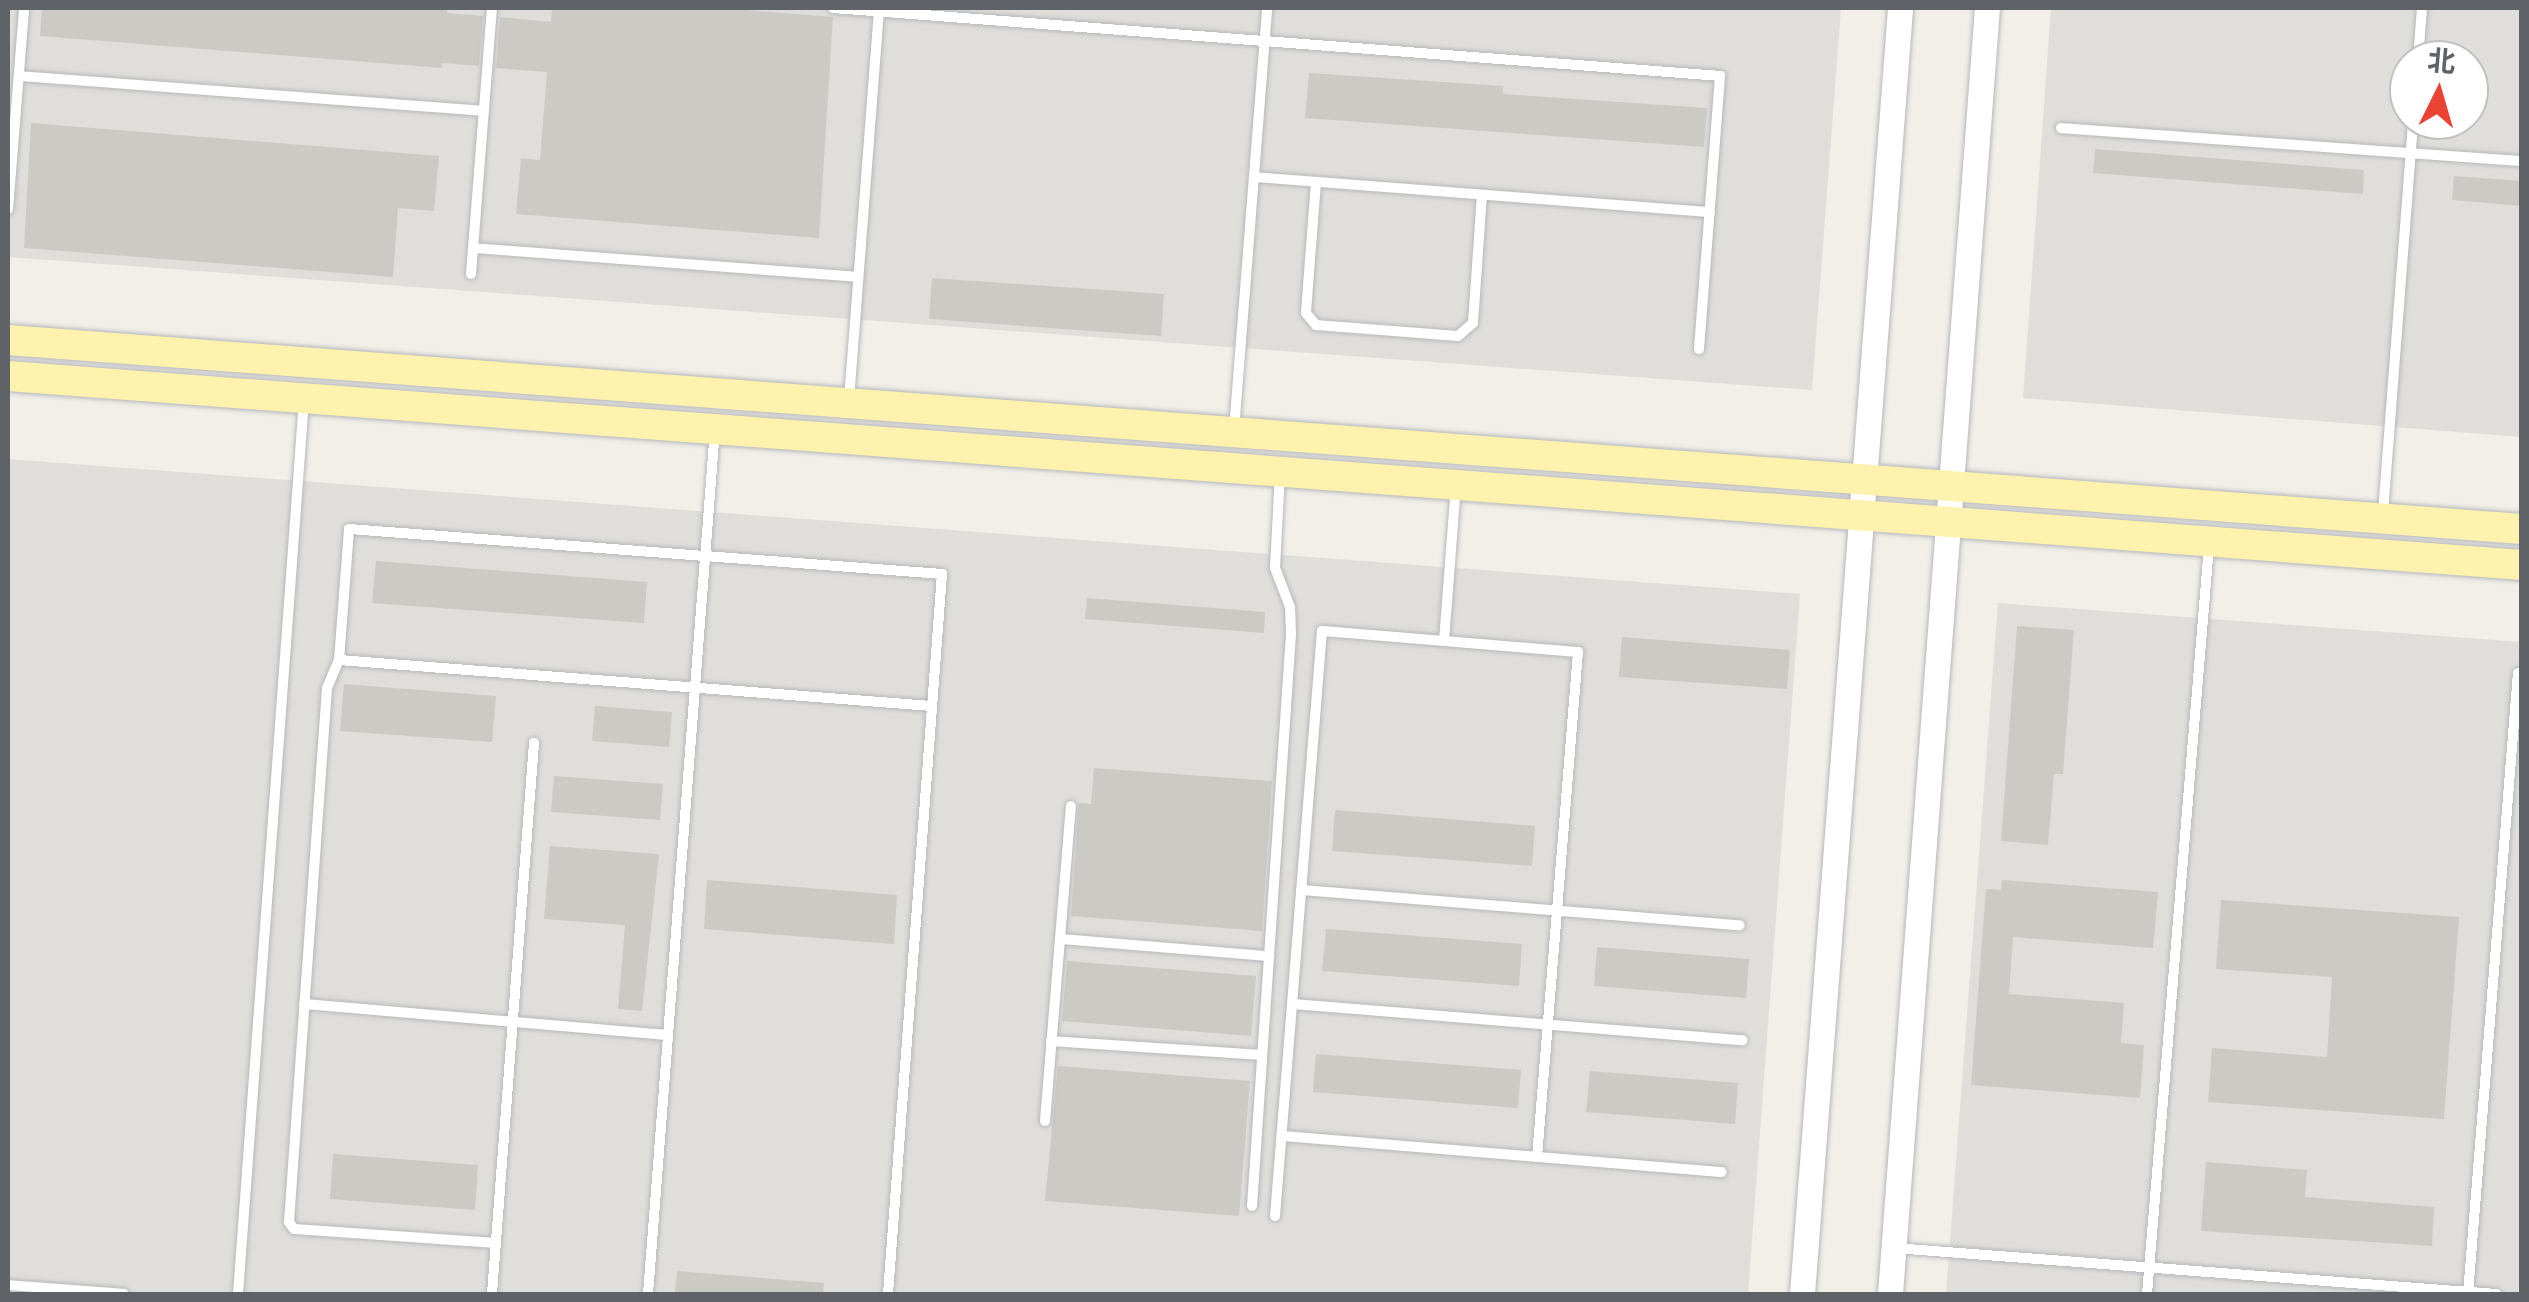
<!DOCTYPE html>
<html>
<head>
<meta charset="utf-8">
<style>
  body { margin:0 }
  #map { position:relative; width:2529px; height:1302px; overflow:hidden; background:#f1efe8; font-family:"DejaVu Sans","Noto Sans SC",sans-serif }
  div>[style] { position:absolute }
  .industrial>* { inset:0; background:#e0deda }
  .building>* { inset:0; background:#cccac5 }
  .roads { filter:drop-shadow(0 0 2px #b5b8bc) drop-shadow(0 0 2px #b5b8bc) }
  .service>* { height:10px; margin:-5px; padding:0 5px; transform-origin:5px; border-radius:5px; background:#fff }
  .tertiary>* { height:25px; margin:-12.5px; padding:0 12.5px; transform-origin:12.5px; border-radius:12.5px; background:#fff }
  .primary>* { height:30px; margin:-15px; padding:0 15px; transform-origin:15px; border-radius:15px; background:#fff2af }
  span { translate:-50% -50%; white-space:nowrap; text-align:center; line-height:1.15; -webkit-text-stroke:10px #fff; paint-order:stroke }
  .frame { position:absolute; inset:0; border:10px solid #5f6368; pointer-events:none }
  .north { position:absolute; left:2389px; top:40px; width:100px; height:100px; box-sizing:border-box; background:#fff; border:2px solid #bfc1c3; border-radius:50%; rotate:5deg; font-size:28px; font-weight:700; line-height:40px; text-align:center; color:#5f6368 }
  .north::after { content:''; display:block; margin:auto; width:35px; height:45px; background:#ea4335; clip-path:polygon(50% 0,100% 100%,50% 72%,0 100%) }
</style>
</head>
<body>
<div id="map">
  <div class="industrial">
    <div style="clip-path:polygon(8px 8px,1841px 8px,1812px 390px,8px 257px)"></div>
    <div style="clip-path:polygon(evenodd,2051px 8px,2521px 8px,2521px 437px,2023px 398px,2051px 8px,2409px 60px,2469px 60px,2469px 120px,2409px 120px,2409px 60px)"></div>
    <div style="clip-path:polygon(8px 459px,1800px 594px,1748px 1294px,8px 1294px)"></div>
    <div style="clip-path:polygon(1998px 603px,2521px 642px,2521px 1294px,1946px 1294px)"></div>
  </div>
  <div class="building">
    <div style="clip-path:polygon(42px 8px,447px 8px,447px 13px,483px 16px,479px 66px,442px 63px,442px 68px,40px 36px)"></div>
    <div style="clip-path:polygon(552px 8px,722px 8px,833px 17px,819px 238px,516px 214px,521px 158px,540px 160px,547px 72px,496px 68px,500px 17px,551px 22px)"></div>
    <div style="clip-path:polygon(1309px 73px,1503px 86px,1503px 94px,1707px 108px,1704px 147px,1305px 118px)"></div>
    <div style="clip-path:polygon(31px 123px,439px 156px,434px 211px,398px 208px,393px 277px,24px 248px)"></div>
    <div style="clip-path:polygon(2095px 149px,2364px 170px,2363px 194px,2093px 173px)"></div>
    <div style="clip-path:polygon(2454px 176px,2522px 181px,2522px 206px,2452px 200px)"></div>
    <div style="clip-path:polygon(932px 278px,1164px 294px,1161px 336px,929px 319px)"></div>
    <div style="clip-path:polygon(376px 561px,647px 582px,644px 623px,372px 603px)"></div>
    <div style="clip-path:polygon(1087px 598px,1265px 612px,1264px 633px,1085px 619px)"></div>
    <div style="clip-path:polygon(2017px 626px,2074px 630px,2063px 774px,2054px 774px,2048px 845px,2001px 841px)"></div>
    <div style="clip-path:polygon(1622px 637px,1790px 650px,1787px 689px,1619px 677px)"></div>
    <div style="clip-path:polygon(344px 684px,496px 696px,492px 742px,340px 731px)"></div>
    <div style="clip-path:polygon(595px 706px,672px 712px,669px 747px,592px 741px)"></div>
    <div style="clip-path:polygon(1094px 768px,1272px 781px,1262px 931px,1071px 916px,1079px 803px,1091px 804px)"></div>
    <div style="clip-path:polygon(554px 776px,663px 784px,660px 820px,551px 812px)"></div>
    <div style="clip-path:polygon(1335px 810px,1535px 826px,1532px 866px,1332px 851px)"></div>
    <div style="clip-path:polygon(550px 846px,659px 854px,642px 1011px,618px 1009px,625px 925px,544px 919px)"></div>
    <div style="clip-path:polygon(707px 880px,897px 895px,894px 944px,704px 929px)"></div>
    <div style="clip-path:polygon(2002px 880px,2158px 892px,2153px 948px,2013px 937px,2009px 994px,2124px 1003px,2121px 1043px,2144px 1045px,2140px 1098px,1971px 1085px,1986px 889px,2001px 890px)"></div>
    <div style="clip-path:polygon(2221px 900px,2459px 917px,2444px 1119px,2208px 1102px,2212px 1048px,2327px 1057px,2332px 977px,2216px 969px)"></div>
    <div style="clip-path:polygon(1326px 929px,1522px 944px,1519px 986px,1322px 971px)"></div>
    <div style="clip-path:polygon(1597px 947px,1749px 959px,1746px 998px,1594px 986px)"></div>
    <div style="clip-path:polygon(1067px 961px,1256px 976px,1251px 1036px,1062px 1021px)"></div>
    <div style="clip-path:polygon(1316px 1054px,1521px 1070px,1518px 1108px,1313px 1092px)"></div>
    <div style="clip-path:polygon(1058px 1066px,1250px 1081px,1239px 1216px,1045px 1201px)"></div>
    <div style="clip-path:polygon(1590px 1071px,1738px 1083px,1735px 1124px,1586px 1112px)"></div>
    <div style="clip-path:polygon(333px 1154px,478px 1165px,475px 1210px,330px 1199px)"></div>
    <div style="clip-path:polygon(2206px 1162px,2307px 1170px,2305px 1197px,2434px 1207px,2432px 1246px,2201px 1231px)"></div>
    <div style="clip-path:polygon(677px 1271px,824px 1283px,823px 1294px,675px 1294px)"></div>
  </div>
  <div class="roads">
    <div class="service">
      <div style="left:833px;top:8px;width:890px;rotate:4.38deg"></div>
      <div style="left:1720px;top:76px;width:274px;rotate:94.4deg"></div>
      <div style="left:2418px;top:60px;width:52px;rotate:-85.6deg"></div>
      <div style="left:19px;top:76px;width:466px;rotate:4.3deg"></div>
      <div style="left:2061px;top:128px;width:462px;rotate:4.1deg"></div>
      <div style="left:1254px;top:177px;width:457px;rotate:4.4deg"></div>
      <div style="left:1316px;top:182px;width:131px;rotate:94.4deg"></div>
      <div style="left:1306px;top:313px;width:16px;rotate:50deg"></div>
      <div style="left:1316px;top:325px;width:142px;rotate:4.4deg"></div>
      <div style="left:1458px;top:336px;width:20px;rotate:-41deg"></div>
      <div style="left:1473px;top:323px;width:128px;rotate:-86deg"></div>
      <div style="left:8px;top:209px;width:202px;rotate:-85.4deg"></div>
      <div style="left:473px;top:248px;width:386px;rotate:4.3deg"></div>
      <div style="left:471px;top:274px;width:267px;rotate:-85.5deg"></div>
      <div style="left:849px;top:400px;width:393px;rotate:-85.6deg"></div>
      <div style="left:1234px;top:430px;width:423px;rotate:-85.5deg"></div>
      <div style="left:2383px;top:513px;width:394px;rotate:-85.6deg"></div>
      <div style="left:1444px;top:641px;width:155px;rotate:-85.6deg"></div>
      <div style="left:339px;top:660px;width:595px;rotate:4.44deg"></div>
      <div style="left:1301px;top:890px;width:440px;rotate:4.6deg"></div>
      <div style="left:1060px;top:939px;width:210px;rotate:4.7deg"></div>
      <div style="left:304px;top:1004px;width:365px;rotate:4.9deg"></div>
      <div style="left:1292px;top:1004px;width:452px;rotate:4.6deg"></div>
      <div style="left:1051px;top:1041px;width:211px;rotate:3.8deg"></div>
      <div style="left:1045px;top:1121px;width:316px;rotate:-85.3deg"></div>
      <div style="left:1282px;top:1136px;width:441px;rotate:4.7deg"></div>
      <div style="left:1252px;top:1206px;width:573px;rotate:-86.1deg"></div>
      <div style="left:1291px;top:634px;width:27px;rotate:-92deg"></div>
      <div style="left:1290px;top:607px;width:42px;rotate:-111deg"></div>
      <div style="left:1275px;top:568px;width:95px;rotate:-87deg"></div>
      <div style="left:1275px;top:1216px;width:587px;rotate:-85.41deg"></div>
      <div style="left:1322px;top:631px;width:257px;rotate:4.7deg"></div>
      <div style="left:1578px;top:652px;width:507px;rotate:94.64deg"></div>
      <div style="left:496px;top:1243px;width:202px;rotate:-176deg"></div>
      <div style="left:294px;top:1229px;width:9px;rotate:-126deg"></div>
      <div style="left:289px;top:1222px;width:535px;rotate:-85.93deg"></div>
      <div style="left:327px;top:688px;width:30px;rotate:-67deg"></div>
      <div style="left:339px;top:660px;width:131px;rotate:-85.6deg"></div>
      <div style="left:349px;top:529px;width:595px;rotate:4.34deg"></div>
      <div style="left:942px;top:574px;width:722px;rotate:94.29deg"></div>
      <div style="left:1894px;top:1248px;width:604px;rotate:4.37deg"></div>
      <div style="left:8px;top:1285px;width:116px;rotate:4.4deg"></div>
      <div style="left:238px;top:1294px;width:896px;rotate:-85.78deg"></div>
      <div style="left:492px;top:1294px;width:553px;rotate:-85.64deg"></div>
      <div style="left:648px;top:1294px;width:867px;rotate:-85.57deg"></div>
      <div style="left:2147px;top:1294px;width:750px;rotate:-85.26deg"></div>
      <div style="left:2468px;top:1294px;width:623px;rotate:-85.4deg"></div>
    </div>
    <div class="tertiary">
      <div style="left:1802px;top:1294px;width:1290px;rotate:-85.64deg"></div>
      <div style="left:1890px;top:1294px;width:1290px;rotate:-85.69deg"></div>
    </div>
    <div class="primary">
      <div style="left:8px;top:340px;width:2521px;rotate:4.3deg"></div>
      <div style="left:8px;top:376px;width:2521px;rotate:4.3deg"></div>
    </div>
  </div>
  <div class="frame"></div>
  <div class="north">北</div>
</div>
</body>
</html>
